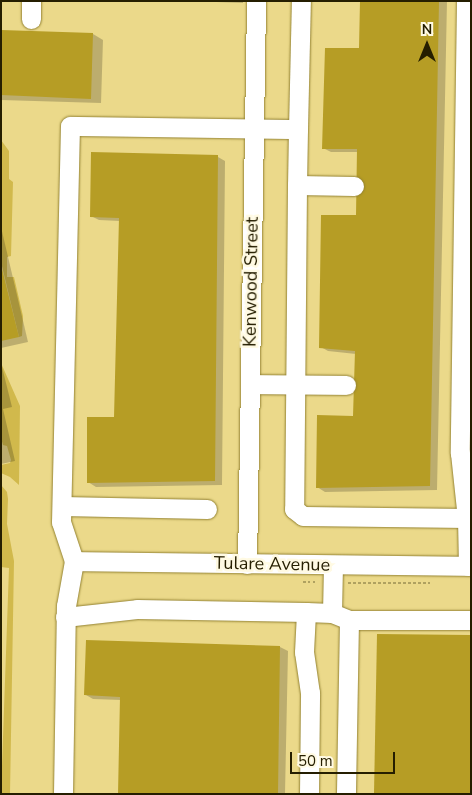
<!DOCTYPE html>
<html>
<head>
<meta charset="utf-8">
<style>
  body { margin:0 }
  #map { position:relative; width:472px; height:795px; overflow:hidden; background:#ebd98a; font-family:"Nunito Sans",sans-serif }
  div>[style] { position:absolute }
  .green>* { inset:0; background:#d1b94c }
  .shadow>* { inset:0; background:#0003 }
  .building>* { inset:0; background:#b69d25 }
  .path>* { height:2.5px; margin-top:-1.25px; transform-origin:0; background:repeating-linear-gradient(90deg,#afa160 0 2.5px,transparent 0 5px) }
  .roads { filter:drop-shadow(0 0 1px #938232) drop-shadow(0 0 1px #938232) }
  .minor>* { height:19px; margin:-9.5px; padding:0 9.5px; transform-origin:9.5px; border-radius:9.5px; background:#fff }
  span { translate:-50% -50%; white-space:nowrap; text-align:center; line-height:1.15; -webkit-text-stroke:5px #fffae3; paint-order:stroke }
  .street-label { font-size:18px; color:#251e00 }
  .frame { position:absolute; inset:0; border:2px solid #251e00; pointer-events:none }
  .north { position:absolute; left:402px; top:20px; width:50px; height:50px; -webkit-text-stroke:4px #fffae3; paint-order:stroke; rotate:0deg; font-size:14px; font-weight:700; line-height:20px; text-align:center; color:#251e00 }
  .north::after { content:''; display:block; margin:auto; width:18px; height:22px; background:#251e00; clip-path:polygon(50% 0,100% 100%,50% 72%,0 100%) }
  .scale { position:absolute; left:290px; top:752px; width:105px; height:22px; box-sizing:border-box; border:2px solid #251e00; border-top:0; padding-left:6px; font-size:15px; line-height:18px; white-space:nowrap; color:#251e00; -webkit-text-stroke:4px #fffae3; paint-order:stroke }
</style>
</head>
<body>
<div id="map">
  <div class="green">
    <div style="clip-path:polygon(1px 140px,9px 151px,9px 179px,13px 182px,11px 256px,7px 257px,7px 277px,14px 277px,23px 316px,22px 336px,19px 337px,1px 262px)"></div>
    <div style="clip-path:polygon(1px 363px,20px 406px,19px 485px,10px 477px,1px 473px,1px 465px,10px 463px,11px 460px,7px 446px,3px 445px,1px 438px)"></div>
    <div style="clip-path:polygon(1px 485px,7px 492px,8px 499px,7px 524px,14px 561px,10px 794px,1px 794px,9px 568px,1px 567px)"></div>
  </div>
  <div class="shadow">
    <div style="clip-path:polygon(189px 1px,243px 1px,243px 3px)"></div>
    <div style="clip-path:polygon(361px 1px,447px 1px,437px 490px,325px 492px,317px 487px,354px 417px,356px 354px,328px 351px,321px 347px,358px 217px,359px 152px,331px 152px,323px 148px,361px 49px)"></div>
    <div style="clip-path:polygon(1px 31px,93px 34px,103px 40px,101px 103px,1px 100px)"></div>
    <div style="clip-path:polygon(93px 153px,218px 157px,225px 161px,222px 485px,96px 487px,88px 482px,116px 418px,120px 221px,99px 220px,91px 216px)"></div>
    <div style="clip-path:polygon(1px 227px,28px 342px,1px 348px)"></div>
    <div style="clip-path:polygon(1px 363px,12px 407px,3px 409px,15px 461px,1px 464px)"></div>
    <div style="clip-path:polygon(87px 641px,280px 647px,288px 651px,285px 794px,119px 794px,121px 700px,93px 699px,86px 695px)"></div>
  </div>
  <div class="building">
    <div style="clip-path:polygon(360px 1px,439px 1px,430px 486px,316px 488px,317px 415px,353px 416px,355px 351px,319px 348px,321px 215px,356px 215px,357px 149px,322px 149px,325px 48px,359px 48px)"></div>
    <div style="clip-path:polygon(1px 30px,93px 33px,91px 99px,1px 95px)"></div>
    <div style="clip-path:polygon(91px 152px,218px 155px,215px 481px,87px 483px,87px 417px,114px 417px,119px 218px,90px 217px)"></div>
    <div style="clip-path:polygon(1px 265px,19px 337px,1px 341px)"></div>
    <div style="clip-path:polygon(377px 634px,471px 635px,471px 794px,374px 794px)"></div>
    <div style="clip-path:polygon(86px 640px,280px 646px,278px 794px,118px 794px,120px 697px,84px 695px)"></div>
  </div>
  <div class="path">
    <div style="left:303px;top:582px;width:14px"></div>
    <div style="left:348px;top:583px;width:84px"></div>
  </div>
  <div class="roads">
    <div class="minor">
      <div style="left:466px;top:1px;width:452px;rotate:90.8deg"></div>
      <div style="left:460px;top:453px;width:65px;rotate:83.9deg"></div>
      <div style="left:467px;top:518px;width:48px;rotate:88.8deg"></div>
      <div style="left:31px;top:19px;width:18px;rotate:-90deg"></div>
      <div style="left:298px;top:129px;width:56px;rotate:91deg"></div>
      <div style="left:297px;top:185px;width:57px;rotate:1deg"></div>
      <div style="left:297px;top:185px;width:324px;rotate:90.5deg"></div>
      <div style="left:294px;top:509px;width:11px;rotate:38deg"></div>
      <div style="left:303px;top:516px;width:164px;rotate:0.7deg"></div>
      <div style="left:250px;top:384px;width:96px;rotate:0.6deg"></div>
      <div style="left:62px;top:506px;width:145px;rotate:1.2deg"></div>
      <div style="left:74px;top:561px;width:397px;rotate:0.7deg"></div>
      <div style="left:247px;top:564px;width:563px;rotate:-89.08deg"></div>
      <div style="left:332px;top:613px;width:18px;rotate:22deg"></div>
      <div style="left:349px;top:620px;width:174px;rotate:91deg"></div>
      <div style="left:65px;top:617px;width:72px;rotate:-6.3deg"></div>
      <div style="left:137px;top:609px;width:169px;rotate:1deg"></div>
      <div style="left:349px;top:620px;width:122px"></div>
      <div style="left:63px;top:794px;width:188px;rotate:-89.1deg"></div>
      <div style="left:66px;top:606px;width:46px;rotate:-79.9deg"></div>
      <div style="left:74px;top:561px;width:41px;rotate:-108.4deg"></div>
      <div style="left:61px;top:522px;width:396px;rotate:-88.7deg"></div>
      <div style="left:70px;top:126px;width:228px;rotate:0.8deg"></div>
      <div style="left:298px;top:129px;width:128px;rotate:-88.7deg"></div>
      <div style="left:309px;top:794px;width:101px;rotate:-89.4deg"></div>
      <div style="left:310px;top:693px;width:41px;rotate:-98.3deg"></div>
      <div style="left:304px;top:652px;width:40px;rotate:-87.1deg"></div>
      <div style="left:306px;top:612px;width:26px;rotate:2deg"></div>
      <div style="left:332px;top:613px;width:48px;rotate:-88.8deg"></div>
    </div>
  </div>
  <div class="street-label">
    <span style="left:251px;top:282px;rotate:-89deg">Kenwood Street</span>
    <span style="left:272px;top:564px;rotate:1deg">Tulare Avenue</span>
  </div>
  <div class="frame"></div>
  <div class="north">N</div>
  <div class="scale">50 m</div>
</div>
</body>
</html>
